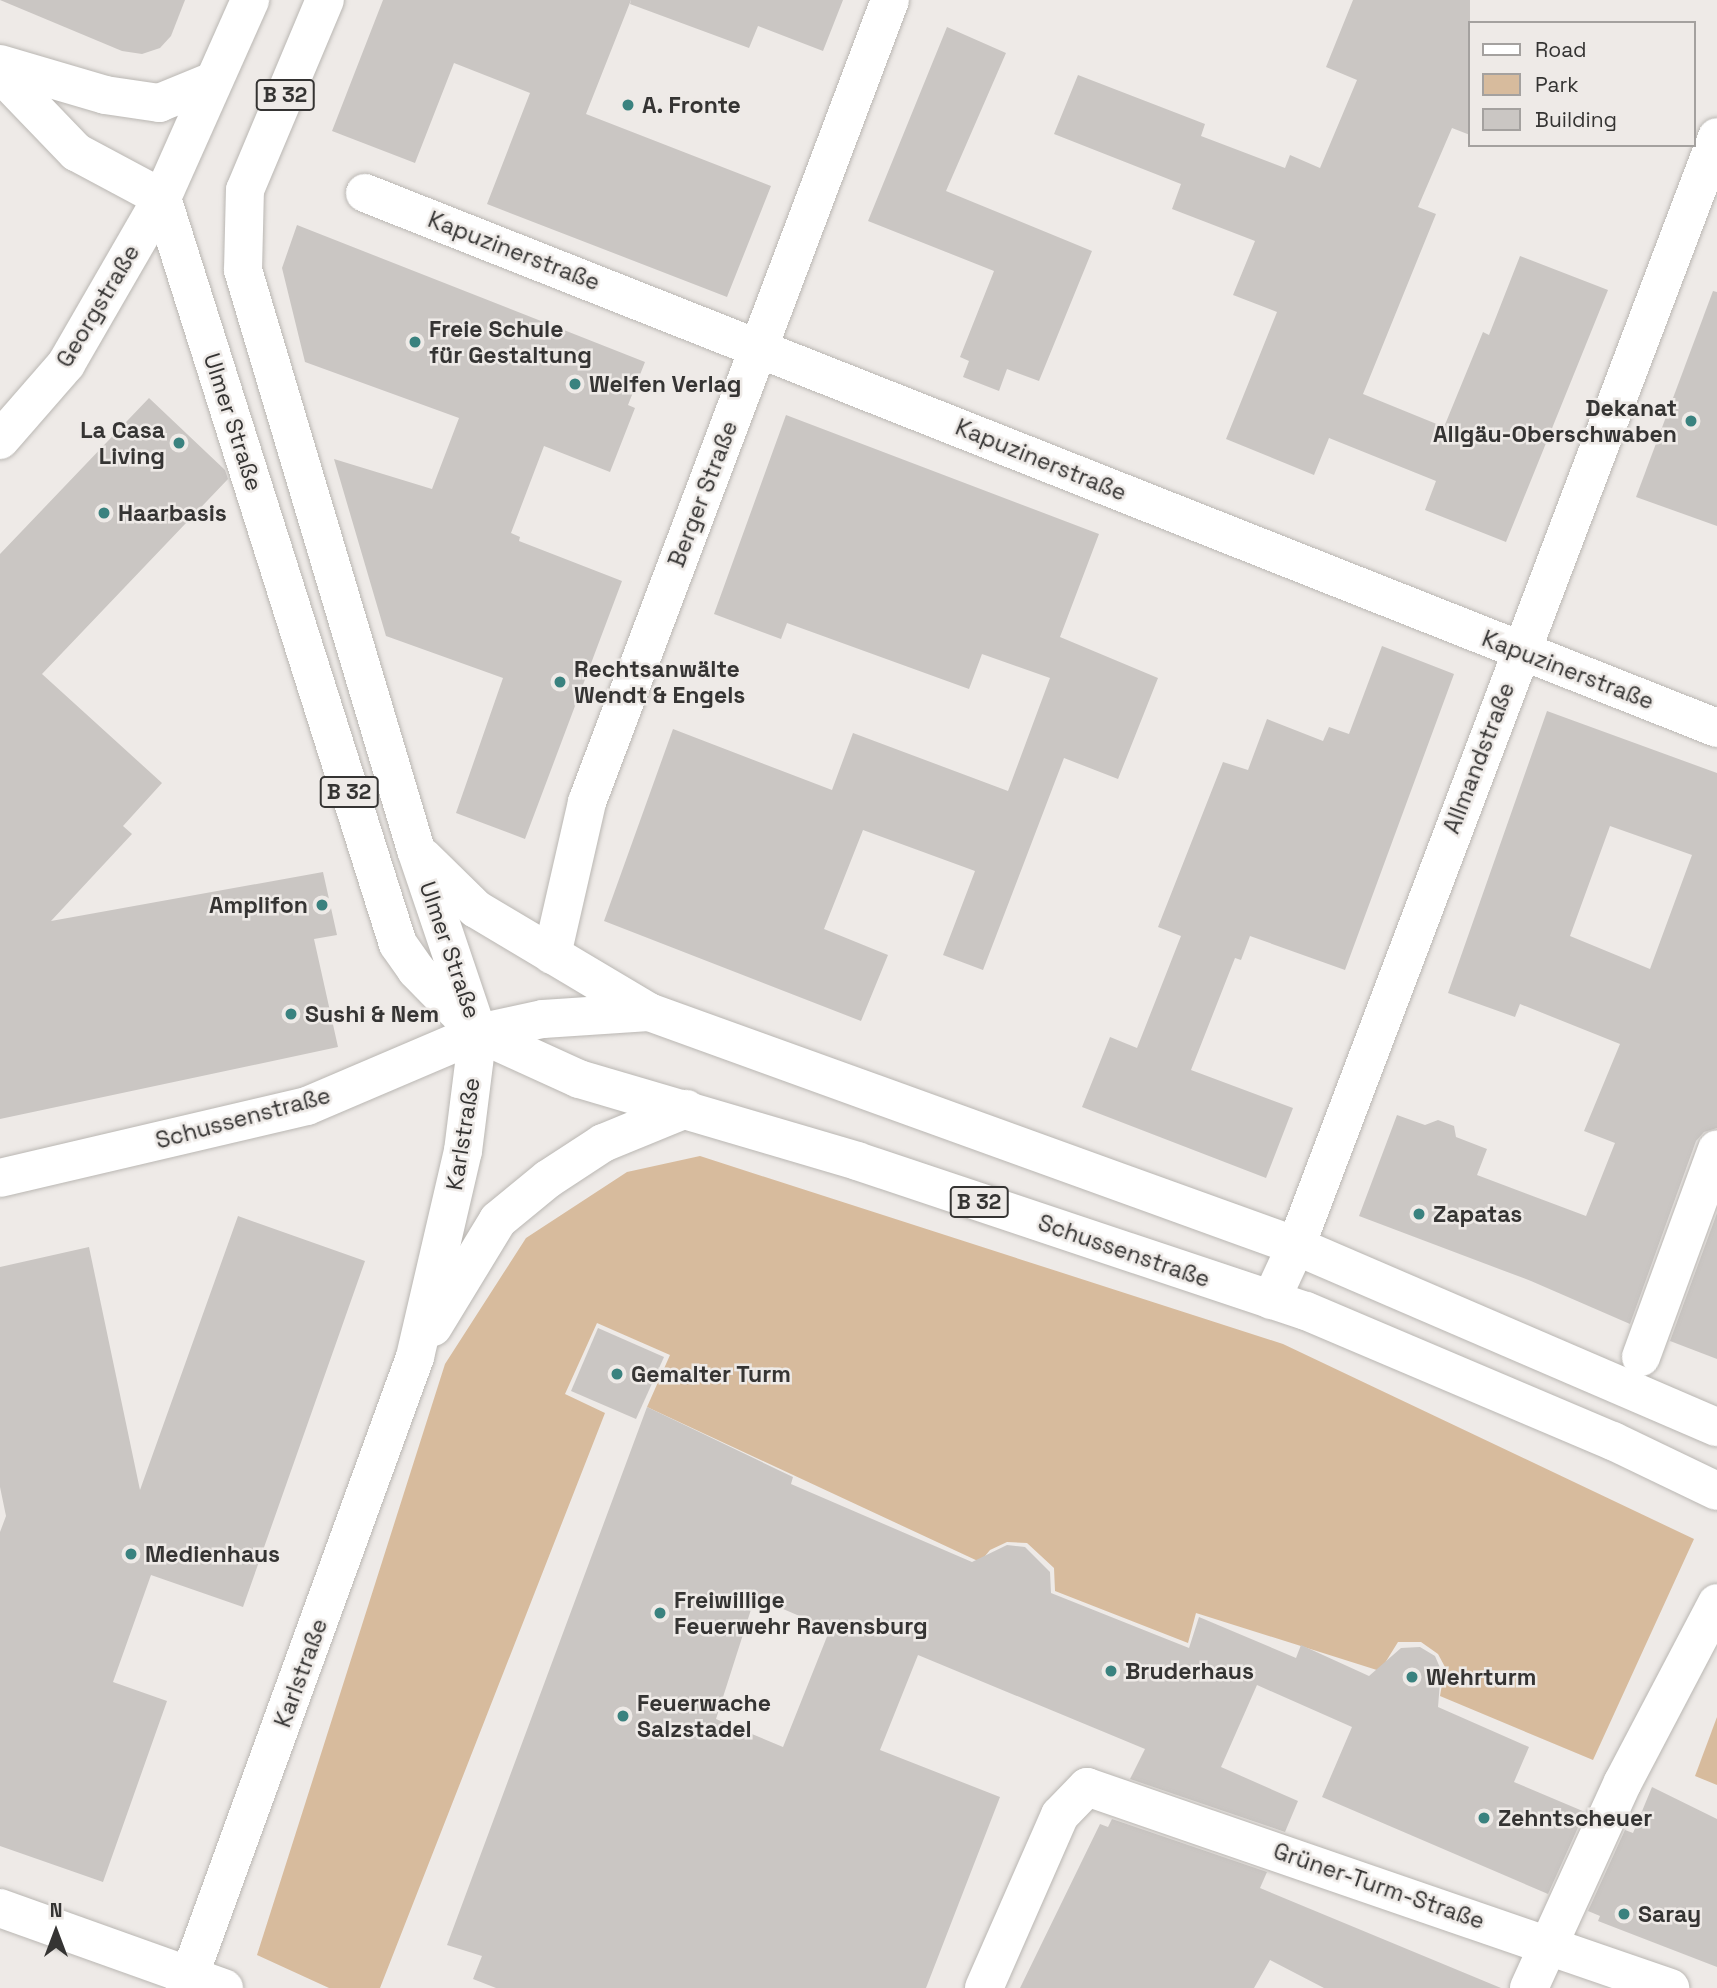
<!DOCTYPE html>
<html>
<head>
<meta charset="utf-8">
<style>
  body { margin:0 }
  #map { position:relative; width:1717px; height:1988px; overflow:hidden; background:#eeeae7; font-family:"Space Grotesk",sans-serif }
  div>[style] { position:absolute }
  .green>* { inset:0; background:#d7bb9d }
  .building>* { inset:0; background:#cac6c3 }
  .roads { filter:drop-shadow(0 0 2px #bab7b3) drop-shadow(0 0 2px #bab7b3) }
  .minor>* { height:38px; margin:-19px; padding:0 19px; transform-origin:19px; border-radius:19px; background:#fff }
  .major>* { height:38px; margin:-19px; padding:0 19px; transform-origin:19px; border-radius:19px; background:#fff }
  .dots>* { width:19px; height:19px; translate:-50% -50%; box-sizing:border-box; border:4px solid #eeeae7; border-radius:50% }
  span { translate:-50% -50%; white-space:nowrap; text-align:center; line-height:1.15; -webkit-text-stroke:5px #eeeae7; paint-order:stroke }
  .shield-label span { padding:2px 5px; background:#eeeae7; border:2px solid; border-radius:5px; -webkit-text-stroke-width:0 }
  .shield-label { font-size:21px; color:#353433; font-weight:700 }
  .poi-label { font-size:23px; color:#353433; font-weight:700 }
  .left { translate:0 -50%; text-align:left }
  .right { translate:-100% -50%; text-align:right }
  .street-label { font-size:23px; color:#353433 }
  .legend { position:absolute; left:1468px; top:21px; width:228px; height:126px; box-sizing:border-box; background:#eeeae7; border:2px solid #a4a19f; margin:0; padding:9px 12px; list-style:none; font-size:21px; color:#353433 }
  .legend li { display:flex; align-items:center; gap:14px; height:35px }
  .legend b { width:35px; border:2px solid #a4a19f }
  .north { position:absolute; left:21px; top:1897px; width:70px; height:70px; -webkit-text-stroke:5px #eeeae7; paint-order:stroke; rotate:0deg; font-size:19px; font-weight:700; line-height:28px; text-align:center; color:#353433 }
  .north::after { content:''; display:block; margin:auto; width:24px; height:32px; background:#353433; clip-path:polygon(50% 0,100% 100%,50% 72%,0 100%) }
</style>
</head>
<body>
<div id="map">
  <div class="green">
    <div style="clip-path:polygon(700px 1156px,1283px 1344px,1694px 1539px,1593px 1760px,1440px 1696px,1445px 1667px,1438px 1654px,1421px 1642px,1398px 1642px,1380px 1671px,1196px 1613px,1188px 1643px,1055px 1591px,1054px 1568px,1027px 1543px,1007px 1542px,990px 1550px,980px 1562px,647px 1407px,670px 1355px,597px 1323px,565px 1394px,605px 1413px,380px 1988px,329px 1988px,257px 1955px,445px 1364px,526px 1238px,627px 1172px)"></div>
    <div style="clip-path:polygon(1717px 1717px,1717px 1785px,1695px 1776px)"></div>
  </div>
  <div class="building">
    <div style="clip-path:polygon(0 0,185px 0,171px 36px,160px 48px,142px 54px,122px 51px)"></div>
    <div style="clip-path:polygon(383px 0,631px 0,586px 114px,771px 186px,727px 297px,487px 204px,530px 93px,454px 63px,415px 163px,332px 131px)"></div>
    <div style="clip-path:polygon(631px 0,843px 0,823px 51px,758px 26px,749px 48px,630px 4px)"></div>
    <div style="clip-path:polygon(1353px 0,1470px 0,1470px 135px,1452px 128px,1418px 207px,1436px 214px,1363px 394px,1444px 427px,1483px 332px,1489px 335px,1520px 256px,1608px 290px,1506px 542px,1425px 510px,1436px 481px,1329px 438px,1314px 475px,1226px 439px,1277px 312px,1233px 295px,1255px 241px,1172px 209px,1181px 184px,1054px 134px,1078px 75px,1205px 124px,1201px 136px,1285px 168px,1290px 155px,1320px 168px,1357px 80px,1326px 67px)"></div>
    <div style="clip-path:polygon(947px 27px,1006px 53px,946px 191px,1092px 251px,1039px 381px,1007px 369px,999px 391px,963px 377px,969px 361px,960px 357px,994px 271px,868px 221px)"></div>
    <div style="clip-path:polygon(297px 225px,645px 362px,628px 405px,635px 408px,610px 472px,544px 446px,511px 533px,520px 537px,519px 541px,622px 581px,525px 839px,456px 813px,503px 678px,386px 636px,334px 459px,432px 489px,459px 418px,305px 362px,282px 268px)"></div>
    <div style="clip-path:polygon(1713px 291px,1717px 292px,1717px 526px,1636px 497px)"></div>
    <div style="clip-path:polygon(149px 398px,225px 470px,228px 479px,42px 674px,162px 783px,123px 826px,132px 834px,51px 921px,323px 872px,337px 935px,314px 939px,338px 1047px,0 1119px,0 554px)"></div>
    <div style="clip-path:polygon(786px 415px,1099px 534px,1060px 637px,1158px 678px,1118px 779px,1064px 758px,983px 970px,943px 955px,975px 871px,863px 830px,824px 929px,888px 955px,861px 1021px,604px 921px,673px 729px,832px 790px,853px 733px,1008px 791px,1050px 678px,982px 654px,969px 689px,787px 623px,781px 639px,714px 614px)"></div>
    <div style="clip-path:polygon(1382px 646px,1454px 674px,1345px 970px,1250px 936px,1241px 960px,1235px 958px,1191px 1070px,1293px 1108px,1266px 1178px,1082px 1107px,1110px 1037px,1137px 1048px,1181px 936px,1158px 927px,1223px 762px,1248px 770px,1267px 719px,1323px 741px,1329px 727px,1349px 734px)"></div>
    <div style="clip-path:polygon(evenodd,1547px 711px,1717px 773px,1717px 1128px,1704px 1132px,1696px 1141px,1630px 1324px,1531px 1281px,1359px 1216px,1397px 1115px,1425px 1125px,1438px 1120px,1454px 1126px,1456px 1137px,1487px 1149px,1477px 1175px,1586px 1216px,1615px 1143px,1584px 1131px,1620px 1044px,1520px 1004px,1515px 1017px,1448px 993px,1547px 711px,1610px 826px,1692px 855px,1650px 969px,1570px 936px,1610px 826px)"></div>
    <div style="clip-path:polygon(1717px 1213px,1717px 1359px,1670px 1341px)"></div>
    <div style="clip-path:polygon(238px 1216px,365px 1261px,243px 1607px,151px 1575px,113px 1682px,167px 1701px,103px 1882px,0 1846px,0 1532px,6px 1516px,0 1487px,0 1267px,89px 1247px,140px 1490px)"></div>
    <div style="clip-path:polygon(598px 1328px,664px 1357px,636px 1419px,571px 1391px)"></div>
    <div style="clip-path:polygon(evenodd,647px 1407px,793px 1477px,791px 1484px,972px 1562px,1007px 1545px,1025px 1547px,1050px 1572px,1051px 1593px,1189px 1648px,1199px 1617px,1296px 1658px,1301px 1645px,1369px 1676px,1401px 1648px,1420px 1647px,1435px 1656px,1441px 1670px,1438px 1707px,1529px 1747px,1514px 1782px,1585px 1812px,1548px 1894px,1322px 1797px,1352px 1727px,1257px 1685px,1221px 1767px,1298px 1801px,1285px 1832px,1130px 1779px,1145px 1749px,918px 1655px,880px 1750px,1000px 1797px,926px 1988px,496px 1988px,473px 1979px,482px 1956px,447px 1945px,647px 1407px,755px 1597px,830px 1629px,783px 1747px,716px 1719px,755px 1597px)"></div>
    <div style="clip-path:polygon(1652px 1787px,1717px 1819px,1717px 1967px,1598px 1921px,1600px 1916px,1588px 1911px,1625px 1830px,1633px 1833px)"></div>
    <div style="clip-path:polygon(1112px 1819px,1267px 1872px,1260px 1888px,1501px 1988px,1324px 1988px,1270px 1960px,1254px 1988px,1020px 1988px,1100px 1824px,1108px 1827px)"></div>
  </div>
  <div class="roads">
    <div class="minor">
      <div style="left:0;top:64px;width:109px;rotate:16.4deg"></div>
      <div style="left:105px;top:95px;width:55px;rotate:8.4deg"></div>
      <div style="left:159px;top:103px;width:58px;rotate:-22.2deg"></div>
      <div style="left:0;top:73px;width:110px;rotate:46.1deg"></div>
      <div style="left:76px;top:152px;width:98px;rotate:28.1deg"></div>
      <div style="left:365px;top:193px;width:1454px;rotate:21.59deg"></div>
      <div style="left:552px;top:955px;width:157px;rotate:-77.1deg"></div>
      <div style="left:587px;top:802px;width:857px;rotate:-69.3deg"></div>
      <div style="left:1271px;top:1300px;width:60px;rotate:-65.2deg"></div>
      <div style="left:1296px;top:1246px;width:1186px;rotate:-69.21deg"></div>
      <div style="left:1641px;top:1357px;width:221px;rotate:-69.9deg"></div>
      <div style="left:0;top:1908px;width:238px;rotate:19.7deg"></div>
      <div style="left:984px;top:1988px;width:189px;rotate:-66.3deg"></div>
      <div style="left:1060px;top:1815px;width:39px;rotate:-46deg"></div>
      <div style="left:1087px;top:1787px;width:617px;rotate:19.02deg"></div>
      <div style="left:1529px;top:1988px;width:226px;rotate:-65.5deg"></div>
      <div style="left:1623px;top:1782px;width:202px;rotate:-62.3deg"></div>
    </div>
    <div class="major">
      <div style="left:162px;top:198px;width:782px;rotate:72.45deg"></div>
      <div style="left:398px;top:944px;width:32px;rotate:55deg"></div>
      <div style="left:416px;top:970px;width:88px;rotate:45.5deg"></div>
      <div style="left:478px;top:1033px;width:111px;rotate:24.5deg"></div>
      <div style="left:579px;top:1079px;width:290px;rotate:16.4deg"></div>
      <div style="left:857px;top:1161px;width:473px;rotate:18.5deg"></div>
      <div style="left:1306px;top:1311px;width:333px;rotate:23deg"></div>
      <div style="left:1613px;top:1441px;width:115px;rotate:25.7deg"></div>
      <div style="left:0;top:440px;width:101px;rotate:-49deg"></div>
      <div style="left:66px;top:364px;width:192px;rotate:-60deg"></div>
      <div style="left:162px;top:198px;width:217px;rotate:-66deg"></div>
      <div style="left:423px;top:857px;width:74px;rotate:44.5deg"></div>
      <div style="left:476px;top:909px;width:201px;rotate:30.8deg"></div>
      <div style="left:649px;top:1012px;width:688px;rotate:19.88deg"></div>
      <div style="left:1296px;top:1246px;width:458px;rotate:23.3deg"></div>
      <div style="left:0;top:1178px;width:315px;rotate:-13.2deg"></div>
      <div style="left:307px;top:1106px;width:186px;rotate:-23.1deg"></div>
      <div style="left:478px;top:1033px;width:66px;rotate:-12.2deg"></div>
      <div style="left:543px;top:1019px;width:106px;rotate:-3.8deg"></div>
      <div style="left:433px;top:1327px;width:125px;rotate:-58.7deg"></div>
      <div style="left:498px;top:1220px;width:65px;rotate:-39.4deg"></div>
      <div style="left:548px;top:1179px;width:66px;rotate:-33.2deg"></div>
      <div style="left:603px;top:1143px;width:90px;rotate:-22.3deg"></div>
      <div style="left:185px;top:1988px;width:672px;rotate:-69.97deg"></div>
      <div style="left:415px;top:1357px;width:212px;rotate:-76.9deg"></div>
      <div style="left:463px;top:1151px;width:119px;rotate:-82.8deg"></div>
      <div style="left:478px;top:1033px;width:193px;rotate:-108.7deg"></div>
      <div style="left:416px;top:850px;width:605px;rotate:-106.61deg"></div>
      <div style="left:243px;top:270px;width:80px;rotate:-88.6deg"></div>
      <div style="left:245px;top:190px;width:206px;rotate:-67.2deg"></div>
    </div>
  </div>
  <div class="dots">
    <div style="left:628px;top:105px;background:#3a827f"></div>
    <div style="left:415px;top:342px;background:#3a827f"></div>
    <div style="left:575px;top:384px;background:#3a827f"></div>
    <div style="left:1691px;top:421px;background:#3a827f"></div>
    <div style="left:179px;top:443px;background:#3a827f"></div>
    <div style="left:104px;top:513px;background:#3a827f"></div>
    <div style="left:560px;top:682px;background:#3a827f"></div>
    <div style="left:322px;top:905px;background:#3a827f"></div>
    <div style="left:291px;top:1014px;background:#3a827f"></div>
    <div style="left:1419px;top:1214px;background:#3a827f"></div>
    <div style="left:617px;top:1374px;background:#3a827f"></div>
    <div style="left:131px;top:1554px;background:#3a827f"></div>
    <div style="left:660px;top:1613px;background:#3a827f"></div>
    <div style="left:1111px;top:1671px;background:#3a827f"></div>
    <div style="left:1412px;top:1677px;background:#3a827f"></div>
    <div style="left:623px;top:1716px;background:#3a827f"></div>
    <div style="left:1484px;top:1818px;background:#3a827f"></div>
    <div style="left:1624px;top:1914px;background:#3a827f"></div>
  </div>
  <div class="shield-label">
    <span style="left:285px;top:95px">B 32</span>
    <span style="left:349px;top:792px">B 32</span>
    <span style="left:979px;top:1202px">B 32</span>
  </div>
  <div class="poi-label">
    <span class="left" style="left:642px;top:105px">A. Fronte</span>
    <span class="left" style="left:429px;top:342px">Freie Schule<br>für Gestaltung</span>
    <span class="left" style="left:589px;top:384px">Welfen Verlag</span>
    <span class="right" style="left:1677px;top:421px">Dekanat<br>Allgäu-Oberschwaben</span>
    <span class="right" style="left:165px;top:443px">La Casa<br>Living</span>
    <span class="left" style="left:118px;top:513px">Haarbasis</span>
    <span class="left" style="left:574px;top:682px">Rechtsanwälte<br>Wendt &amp; Engels</span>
    <span class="right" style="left:308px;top:905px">Amplifon</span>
    <span class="left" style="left:305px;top:1014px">Sushi &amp; Nem</span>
    <span class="left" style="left:1433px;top:1214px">Zapatas</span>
    <span class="left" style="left:631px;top:1374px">Gemalter Turm</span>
    <span class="left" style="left:145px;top:1554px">Medienhaus</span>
    <span class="left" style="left:674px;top:1613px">Freiwillige<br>Feuerwehr Ravensburg</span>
    <span class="left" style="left:1125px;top:1671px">Bruderhaus</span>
    <span class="left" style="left:1426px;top:1677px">Wehrturm</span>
    <span class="left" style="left:637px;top:1716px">Feuerwache<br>Salzstadel</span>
    <span class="left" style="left:1498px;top:1818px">Zehntscheuer</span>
    <span class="left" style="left:1638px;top:1914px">Saray</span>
  </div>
  <div class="street-label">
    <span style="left:514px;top:251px;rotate:21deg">Kapuzinerstraße</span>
    <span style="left:98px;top:306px;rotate:-59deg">Georgstraße</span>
    <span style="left:233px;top:422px;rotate:72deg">Ulmer Straße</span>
    <span style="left:1041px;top:460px;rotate:22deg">Kapuzinerstraße</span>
    <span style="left:703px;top:494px;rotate:-69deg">Berger Straße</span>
    <span style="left:1568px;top:670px;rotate:21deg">Kapuzinerstraße</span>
    <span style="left:1479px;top:758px;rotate:-69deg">Allmandstraße</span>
    <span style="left:450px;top:950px;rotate:71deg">Ulmer Straße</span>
    <span style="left:243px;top:1118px;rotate:-15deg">Schussenstraße</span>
    <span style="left:463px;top:1134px;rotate:-81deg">Karlstraße</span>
    <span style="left:1124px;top:1251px;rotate:19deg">Schussenstraße</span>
    <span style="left:301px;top:1673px;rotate:-70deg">Karlstraße</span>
    <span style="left:1379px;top:1886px;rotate:19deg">Grüner-Turm-Straße</span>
  </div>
  <ul class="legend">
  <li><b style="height:9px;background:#fff"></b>Road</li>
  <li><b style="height:19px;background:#d7bb9d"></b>Park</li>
  <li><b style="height:19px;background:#cac6c3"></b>Building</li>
  </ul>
  <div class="north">N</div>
</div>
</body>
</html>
